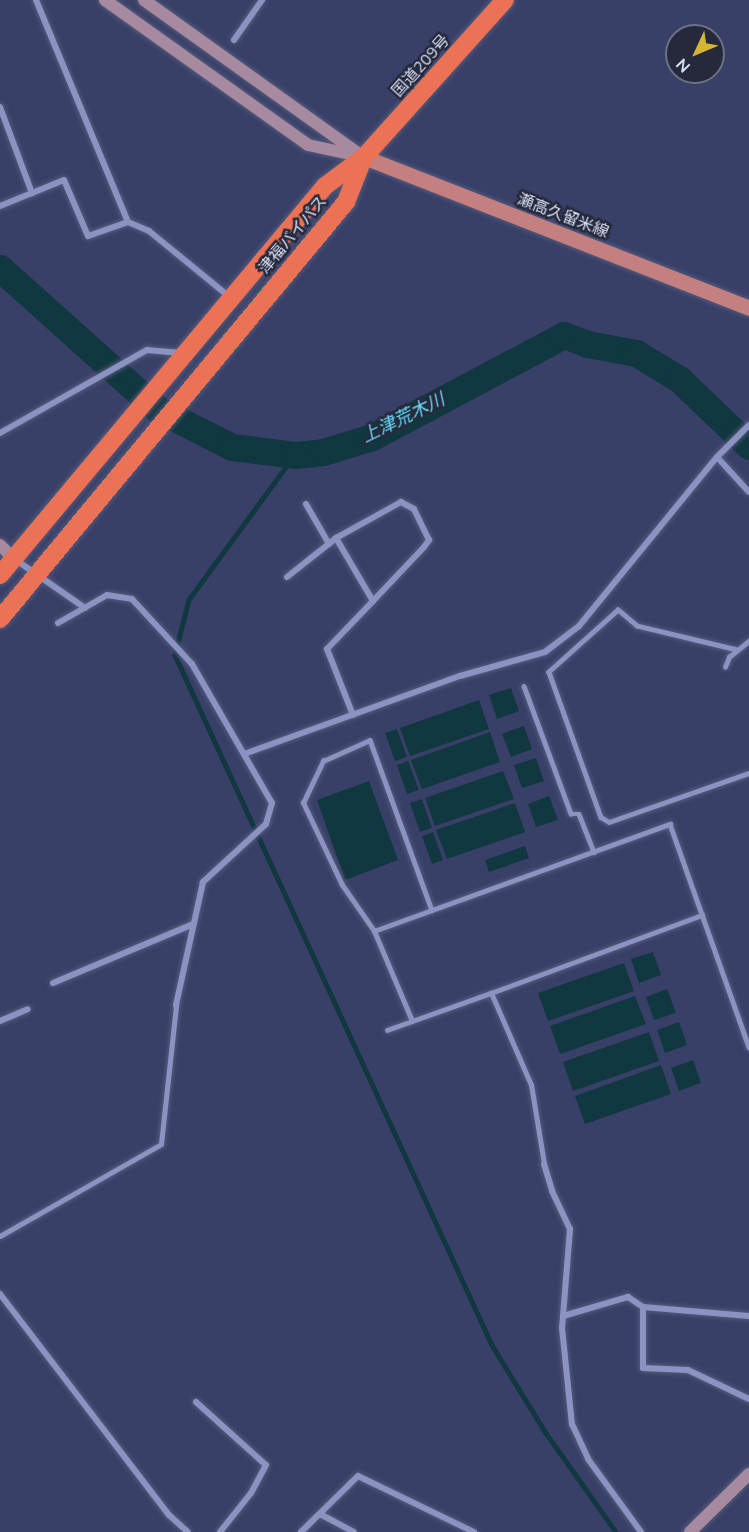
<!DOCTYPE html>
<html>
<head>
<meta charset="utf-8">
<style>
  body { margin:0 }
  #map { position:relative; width:749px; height:1532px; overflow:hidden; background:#394068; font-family:"Nunito Sans","Noto Sans JP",sans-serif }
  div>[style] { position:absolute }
  .water>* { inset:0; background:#113740 }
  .stream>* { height:4.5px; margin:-2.25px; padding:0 2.25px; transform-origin:2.25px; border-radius:2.25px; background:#113740 }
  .river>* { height:27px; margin:-13.5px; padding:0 13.5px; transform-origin:13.5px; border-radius:13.5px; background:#113740 }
  .roads { filter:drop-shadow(0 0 2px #555a7b) drop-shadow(0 0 2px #555a7b) }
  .lane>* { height:4.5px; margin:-2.25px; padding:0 2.25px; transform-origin:2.25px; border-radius:2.25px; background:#8a93c1 }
  .street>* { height:6px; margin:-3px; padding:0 3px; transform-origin:3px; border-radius:3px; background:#8a93c1 }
  .secondary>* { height:12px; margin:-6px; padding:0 6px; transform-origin:6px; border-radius:6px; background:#a789a0 }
  .primary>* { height:15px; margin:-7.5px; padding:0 7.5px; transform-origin:7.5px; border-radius:7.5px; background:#c47f80 }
  .highway>* { height:18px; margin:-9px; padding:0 9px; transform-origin:9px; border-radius:9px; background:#eb7254 }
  span { translate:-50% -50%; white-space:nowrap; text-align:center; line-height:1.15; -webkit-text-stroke:5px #25293b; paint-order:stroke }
  .street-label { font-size:16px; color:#d9def7 }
  .water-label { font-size:18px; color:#63dcf8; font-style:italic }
  .north { position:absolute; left:665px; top:24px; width:60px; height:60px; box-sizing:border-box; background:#25293b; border:2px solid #6d7186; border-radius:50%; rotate:226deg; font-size:16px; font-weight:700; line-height:24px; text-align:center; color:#d9def7 }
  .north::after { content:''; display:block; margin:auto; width:21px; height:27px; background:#d4b635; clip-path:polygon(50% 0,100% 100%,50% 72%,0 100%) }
</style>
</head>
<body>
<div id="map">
  <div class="water">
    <div style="clip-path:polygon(511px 688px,519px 711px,497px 719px,489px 695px)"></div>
    <div style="clip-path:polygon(479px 700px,489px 729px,410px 756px,400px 728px)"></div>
    <div style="clip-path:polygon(524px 726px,532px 749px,511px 757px,502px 734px)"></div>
    <div style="clip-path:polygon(397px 729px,407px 757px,395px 761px,385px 733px)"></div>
    <div style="clip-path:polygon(490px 732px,500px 762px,422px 789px,411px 760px)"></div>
    <div style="clip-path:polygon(536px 758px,544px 781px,522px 788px,514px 765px)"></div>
    <div style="clip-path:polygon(408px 761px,419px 790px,407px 794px,397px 765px)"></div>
    <div style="clip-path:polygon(503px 771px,514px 799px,435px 826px,425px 798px)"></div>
    <div style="clip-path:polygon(369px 781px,398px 860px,345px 880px,317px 800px)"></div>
    <div style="clip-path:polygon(549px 796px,558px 820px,536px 827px,528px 804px)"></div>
    <div style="clip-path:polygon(422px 799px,432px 828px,420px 832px,410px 803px)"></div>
    <div style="clip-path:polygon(515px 803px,525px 832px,447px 859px,436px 830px)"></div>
    <div style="clip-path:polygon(433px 832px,443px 860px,432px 864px,422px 836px)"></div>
    <div style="clip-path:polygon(525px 846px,529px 858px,489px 872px,485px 860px)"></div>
    <div style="clip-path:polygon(653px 952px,661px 975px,639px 983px,631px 959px)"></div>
    <div style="clip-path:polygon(624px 963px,634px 991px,548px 1021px,538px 993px)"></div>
    <div style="clip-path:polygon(667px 989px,676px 1013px,654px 1020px,646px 997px)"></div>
    <div style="clip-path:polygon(635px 996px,646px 1024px,560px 1054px,550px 1026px)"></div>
    <div style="clip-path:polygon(679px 1022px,687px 1045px,665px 1053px,657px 1030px)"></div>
    <div style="clip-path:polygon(649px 1032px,659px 1061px,573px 1091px,563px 1062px)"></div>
    <div style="clip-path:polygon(693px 1060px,701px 1083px,679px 1091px,671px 1068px)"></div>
    <div style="clip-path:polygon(661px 1065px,671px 1094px,585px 1124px,575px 1096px)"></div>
  </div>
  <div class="stream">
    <div style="left:295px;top:455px;width:180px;rotate:126.2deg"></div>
    <div style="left:189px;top:600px;width:57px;rotate:104.3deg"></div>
    <div style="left:175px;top:655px;width:759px;rotate:65.32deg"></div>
    <div style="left:492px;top:1345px;width:103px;rotate:58.5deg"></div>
    <div style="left:546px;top:1433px;width:121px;rotate:54.7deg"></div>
  </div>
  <div class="river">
    <div style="left:0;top:268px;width:211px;rotate:41.9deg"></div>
    <div style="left:157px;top:409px;width:84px;rotate:26.9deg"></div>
    <div style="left:232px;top:447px;width:64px;rotate:7.2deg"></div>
    <div style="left:295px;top:455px;width:28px;rotate:-6deg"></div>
    <div style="left:323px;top:452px;width:51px;rotate:-17deg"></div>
    <div style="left:372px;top:437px;width:217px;rotate:-28deg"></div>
    <div style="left:564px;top:335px;width:25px;rotate:21deg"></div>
    <div style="left:587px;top:344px;width:50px;rotate:10.4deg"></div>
    <div style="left:636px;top:353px;width:50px;rotate:31.2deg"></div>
    <div style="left:679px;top:379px;width:97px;rotate:43.7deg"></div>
  </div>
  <div class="roads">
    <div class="lane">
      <div style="left:737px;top:650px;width:103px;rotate:-166.5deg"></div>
      <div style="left:637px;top:626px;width:25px;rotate:-140deg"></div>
      <div style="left:618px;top:610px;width:93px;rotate:138.1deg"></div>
      <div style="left:549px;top:672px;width:154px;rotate:70.3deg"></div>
      <div style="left:601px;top:817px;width:9px;rotate:32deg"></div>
      <div style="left:609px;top:822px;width:148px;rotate:-19.3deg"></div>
      <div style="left:725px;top:667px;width:11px;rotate:-68deg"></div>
      <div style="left:729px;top:657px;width:26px;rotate:-39deg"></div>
      <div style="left:524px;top:686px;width:136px;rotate:69.8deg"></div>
      <div style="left:571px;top:814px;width:8px"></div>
      <div style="left:579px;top:814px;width:41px;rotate:68.5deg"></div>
      <div style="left:374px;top:931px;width:315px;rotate:-19.9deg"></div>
      <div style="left:670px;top:824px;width:237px;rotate:70.5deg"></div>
      <div style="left:412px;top:1021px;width:98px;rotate:-112.9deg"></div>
      <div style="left:374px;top:931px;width:56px;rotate:-124.8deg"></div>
      <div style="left:342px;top:885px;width:91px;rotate:-115.4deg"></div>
      <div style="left:303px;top:803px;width:47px;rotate:-64.5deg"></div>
      <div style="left:323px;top:761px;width:51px;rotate:-24.1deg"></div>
      <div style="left:370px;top:740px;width:181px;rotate:70deg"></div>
      <div style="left:387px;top:1030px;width:110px;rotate:-19.6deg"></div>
      <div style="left:544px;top:1164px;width:80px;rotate:-99.3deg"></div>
      <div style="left:531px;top:1085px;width:100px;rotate:-113.5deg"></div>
      <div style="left:491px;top:993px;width:225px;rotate:-20.3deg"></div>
      <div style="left:0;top:1236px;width:185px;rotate:-29.7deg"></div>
      <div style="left:161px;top:1144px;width:140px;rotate:-83.8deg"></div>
    </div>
    <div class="street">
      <div style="left:36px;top:0;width:240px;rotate:67.5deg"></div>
      <div style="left:128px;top:222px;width:23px;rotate:23deg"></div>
      <div style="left:149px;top:231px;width:106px;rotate:39.3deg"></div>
      <div style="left:234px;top:40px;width:49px;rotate:-55deg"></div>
      <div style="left:0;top:107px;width:92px;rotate:69.6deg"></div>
      <div style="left:0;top:206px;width:69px;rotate:-22.1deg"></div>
      <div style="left:64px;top:180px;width:61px;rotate:66.8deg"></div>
      <div style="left:88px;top:236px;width:42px;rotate:-19.3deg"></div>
      <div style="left:0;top:433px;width:169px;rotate:-29.5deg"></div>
      <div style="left:147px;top:350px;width:34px;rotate:5deg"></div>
      <div style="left:717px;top:457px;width:45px;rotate:-45deg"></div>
      <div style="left:306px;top:504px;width:46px;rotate:60.1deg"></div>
      <div style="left:16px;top:560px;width:84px;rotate:34.8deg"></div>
      <div style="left:287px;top:577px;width:63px;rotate:-38.5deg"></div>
      <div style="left:58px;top:623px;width:56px;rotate:-29.7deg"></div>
      <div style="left:107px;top:595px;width:25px;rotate:9deg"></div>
      <div style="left:132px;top:599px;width:88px;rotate:47.3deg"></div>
      <div style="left:192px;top:664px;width:160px;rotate:60.1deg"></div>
      <div style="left:272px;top:803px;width:22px;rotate:106deg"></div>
      <div style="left:266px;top:824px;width:86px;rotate:137.4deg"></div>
      <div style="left:203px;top:882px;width:126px;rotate:102.4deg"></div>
      <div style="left:353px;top:715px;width:71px;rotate:-111.5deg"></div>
      <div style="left:327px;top:649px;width:66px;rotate:-46.2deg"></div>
      <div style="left:373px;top:601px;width:74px;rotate:-46.6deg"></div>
      <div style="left:424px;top:547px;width:9px;rotate:-54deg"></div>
      <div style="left:429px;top:540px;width:34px;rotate:-116deg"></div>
      <div style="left:414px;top:509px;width:15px;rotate:-152deg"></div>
      <div style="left:401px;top:502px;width:74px;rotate:151deg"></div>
      <div style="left:336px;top:538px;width:73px;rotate:59.6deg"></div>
      <div style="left:247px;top:753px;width:226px;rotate:-19.9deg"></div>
      <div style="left:460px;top:676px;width:88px;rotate:-15.8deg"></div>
      <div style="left:545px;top:652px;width:43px;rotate:-37.4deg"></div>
      <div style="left:579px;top:626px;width:218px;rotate:-50.8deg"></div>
      <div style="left:717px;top:457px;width:47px;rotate:47.6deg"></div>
      <div style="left:53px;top:983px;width:150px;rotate:-22.8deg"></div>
      <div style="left:0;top:1021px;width:30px;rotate:-23deg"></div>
      <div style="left:544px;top:1164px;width:28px;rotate:73deg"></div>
      <div style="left:552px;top:1191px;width:42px;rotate:64.7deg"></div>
      <div style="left:570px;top:1229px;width:99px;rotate:94.6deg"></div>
      <div style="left:562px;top:1328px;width:97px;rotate:84.1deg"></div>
      <div style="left:572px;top:1424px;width:38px;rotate:65deg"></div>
      <div style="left:588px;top:1459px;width:90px;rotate:54deg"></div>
      <div style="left:0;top:1294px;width:278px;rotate:52.6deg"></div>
      <div style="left:169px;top:1515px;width:25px;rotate:42deg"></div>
      <div style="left:643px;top:1307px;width:61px;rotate:90deg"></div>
      <div style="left:643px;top:1368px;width:45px;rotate:2.5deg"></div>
      <div style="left:688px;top:1370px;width:68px;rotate:25.4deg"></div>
      <div style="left:563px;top:1316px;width:68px;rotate:-16.3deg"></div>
      <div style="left:628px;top:1297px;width:18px;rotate:34deg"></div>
      <div style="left:643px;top:1307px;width:106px;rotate:4.9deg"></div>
      <div style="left:196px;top:1402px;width:94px;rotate:42deg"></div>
      <div style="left:266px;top:1465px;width:32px;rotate:118deg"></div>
      <div style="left:251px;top:1493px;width:50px;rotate:128.5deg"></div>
      <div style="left:320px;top:1514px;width:38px;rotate:28deg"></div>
      <div style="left:301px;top:1532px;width:80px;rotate:-44.5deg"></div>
      <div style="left:358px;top:1476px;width:129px;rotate:25.8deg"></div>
    </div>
    <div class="secondary">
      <div style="left:105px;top:0;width:249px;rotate:35.5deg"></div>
      <div style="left:308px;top:145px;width:57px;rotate:12.1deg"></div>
      <div style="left:144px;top:0;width:263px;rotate:35.6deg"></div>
      <div style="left:0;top:545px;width:20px;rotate:45deg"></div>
      <div style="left:690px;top:1532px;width:83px;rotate:-44.5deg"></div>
    </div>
    <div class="primary">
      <div style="left:364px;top:157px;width:414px;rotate:21.4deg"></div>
    </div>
    <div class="highway">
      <div style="left:0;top:575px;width:507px;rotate:-50.12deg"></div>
      <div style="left:325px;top:186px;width:49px;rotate:-36.6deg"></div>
      <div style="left:364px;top:157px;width:211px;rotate:-48.1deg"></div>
      <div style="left:0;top:619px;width:542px;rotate:-50.32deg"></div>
      <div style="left:346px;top:202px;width:46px;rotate:-68.4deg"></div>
    </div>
  </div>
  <div class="street-label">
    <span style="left:421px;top:66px;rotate:-48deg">国道209号</span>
    <span style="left:563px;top:216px;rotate:21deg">瀬高久留米線</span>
    <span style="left:293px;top:235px;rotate:-50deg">津福バイパス</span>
  </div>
  <div class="water-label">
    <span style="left:403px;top:418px;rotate:-26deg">上津荒木川</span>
  </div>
  <div class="north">N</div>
</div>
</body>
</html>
